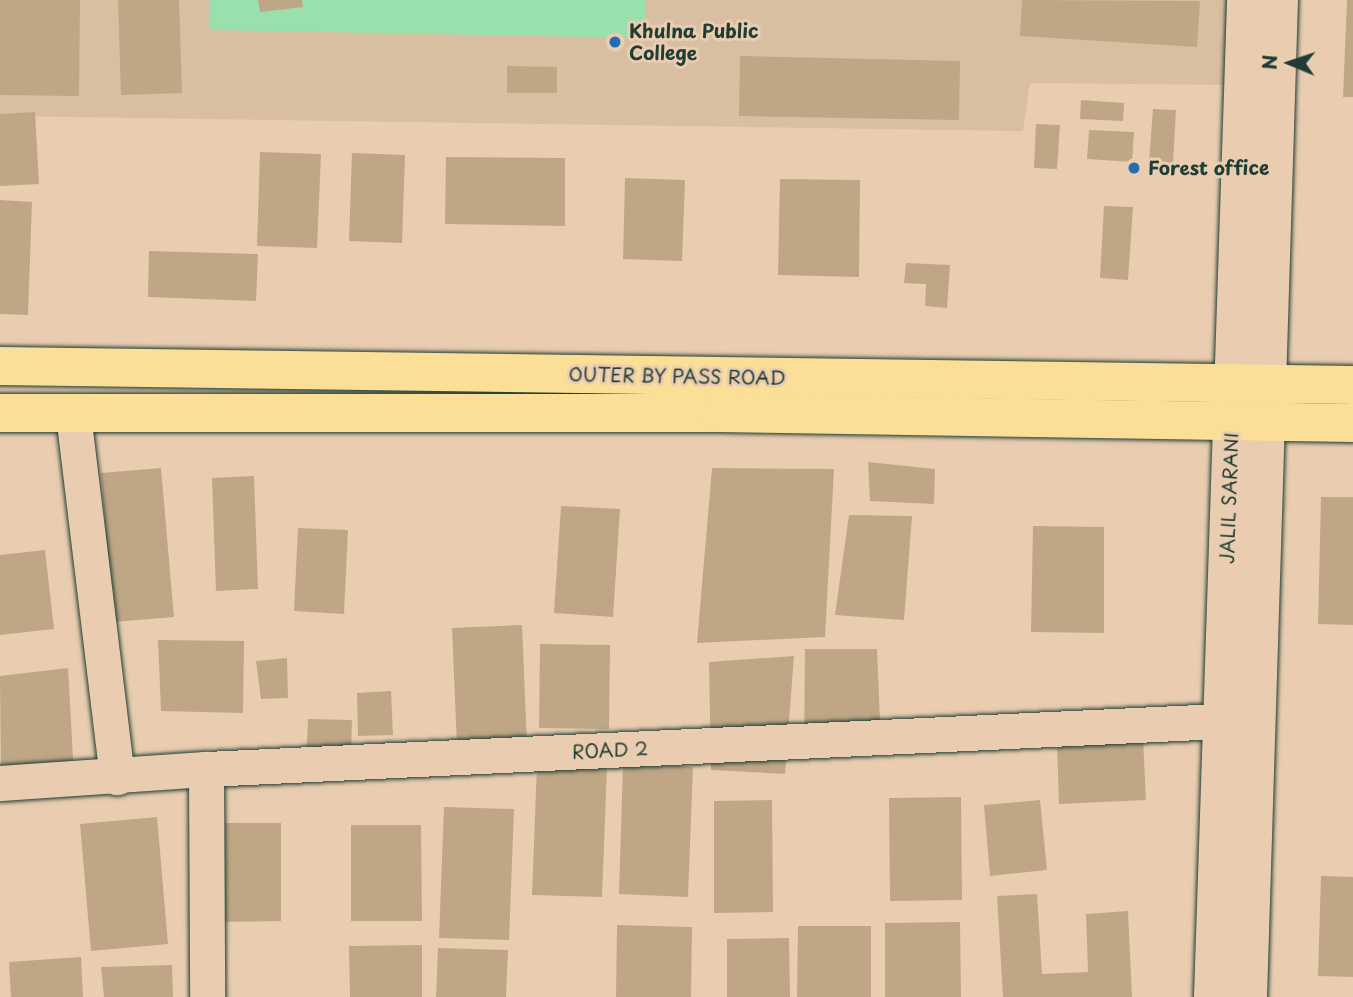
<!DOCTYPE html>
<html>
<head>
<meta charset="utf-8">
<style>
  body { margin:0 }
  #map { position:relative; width:1353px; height:997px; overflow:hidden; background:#eacdb1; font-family:"Playpen Sans",sans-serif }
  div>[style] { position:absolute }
  .built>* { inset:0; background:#d9bfa2 }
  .green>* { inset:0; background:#99e0ae }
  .building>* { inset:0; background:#bfa785 }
  .roads { filter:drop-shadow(0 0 2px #1f3d34) drop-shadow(0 0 2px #1f3d34) }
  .street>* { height:35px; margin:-17.5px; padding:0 17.5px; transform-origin:17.5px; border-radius:17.5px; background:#eacdb1 }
  .secondary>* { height:38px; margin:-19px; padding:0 19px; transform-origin:19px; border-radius:19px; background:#eacdb1 }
  .primary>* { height:38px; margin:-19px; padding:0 19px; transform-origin:19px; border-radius:19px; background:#fbdf96 }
  .dots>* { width:19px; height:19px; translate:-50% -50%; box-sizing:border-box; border:4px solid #eacdb1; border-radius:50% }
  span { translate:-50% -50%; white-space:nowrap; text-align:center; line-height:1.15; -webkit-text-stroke:6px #eacdb1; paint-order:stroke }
  .poi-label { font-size:19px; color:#1f3d34; font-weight:700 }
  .left { translate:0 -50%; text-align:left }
  .street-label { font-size:19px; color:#1f3d34 }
  .north { position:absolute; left:1255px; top:28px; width:70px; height:70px; -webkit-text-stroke:5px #eacdb1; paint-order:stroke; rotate:272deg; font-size:19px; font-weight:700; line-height:28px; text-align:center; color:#1f3d34 }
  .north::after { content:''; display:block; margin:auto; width:24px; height:32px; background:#1f3d34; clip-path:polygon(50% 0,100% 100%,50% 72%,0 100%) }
</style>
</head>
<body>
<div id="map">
  <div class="built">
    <div style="clip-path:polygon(0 0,1230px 0,1228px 85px,1030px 83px,1023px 131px,0 116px)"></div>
  </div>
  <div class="green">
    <div style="clip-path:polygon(209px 0,646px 0,645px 38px,209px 30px)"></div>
  </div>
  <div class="building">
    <div style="clip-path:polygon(0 0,80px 0,79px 96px,0 95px)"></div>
    <div style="clip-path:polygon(118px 0,179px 0,182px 93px,121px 95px)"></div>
    <div style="clip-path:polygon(258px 0,302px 0,303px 7px,260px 12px)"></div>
    <div style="clip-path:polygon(1022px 0,1200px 1px,1197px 47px,1020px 36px)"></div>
    <div style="clip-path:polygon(1347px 0,1353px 0,1353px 97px,1343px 97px)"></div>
    <div style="clip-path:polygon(740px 56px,960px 61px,959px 120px,739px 116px)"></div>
    <div style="clip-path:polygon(507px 66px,557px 67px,557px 93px,507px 93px)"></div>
    <div style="clip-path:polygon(1081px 100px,1124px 103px,1123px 121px,1080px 119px)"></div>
    <div style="clip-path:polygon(1153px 109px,1176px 110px,1173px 163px,1149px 162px)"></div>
    <div style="clip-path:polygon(35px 112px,39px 184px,0 186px,0 114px)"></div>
    <div style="clip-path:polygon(1036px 124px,1060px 125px,1057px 169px,1034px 168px)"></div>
    <div style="clip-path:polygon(1089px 130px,1134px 132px,1132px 162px,1087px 159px)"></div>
    <div style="clip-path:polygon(260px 152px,321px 154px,317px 248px,257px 246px)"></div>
    <div style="clip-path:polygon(352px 153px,405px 155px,402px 243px,349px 241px)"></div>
    <div style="clip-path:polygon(446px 157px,565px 158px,565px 226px,445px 224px)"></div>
    <div style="clip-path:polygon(625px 178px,685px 180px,682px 261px,623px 259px)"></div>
    <div style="clip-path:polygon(780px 179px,860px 180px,859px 277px,778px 275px)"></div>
    <div style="clip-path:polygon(0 200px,32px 202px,28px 315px,0 314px)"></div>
    <div style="clip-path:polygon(1104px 206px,1133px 207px,1128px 280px,1100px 278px)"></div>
    <div style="clip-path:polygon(149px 251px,258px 254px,256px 301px,148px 297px)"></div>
    <div style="clip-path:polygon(906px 263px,950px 265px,947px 308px,925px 306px,926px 284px,904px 283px)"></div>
    <div style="clip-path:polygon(868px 462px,935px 469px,934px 504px,870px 501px)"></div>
    <div style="clip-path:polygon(161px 468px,174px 617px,113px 622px,101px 473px)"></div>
    <div style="clip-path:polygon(712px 468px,834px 469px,825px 637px,697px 643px)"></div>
    <div style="clip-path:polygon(254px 476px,258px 589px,216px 591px,212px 478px)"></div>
    <div style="clip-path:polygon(1321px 497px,1353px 497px,1353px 625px,1318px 624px)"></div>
    <div style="clip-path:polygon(561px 506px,620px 509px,613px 617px,554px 613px)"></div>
    <div style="clip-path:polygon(849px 515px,912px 516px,904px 620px,835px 615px)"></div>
    <div style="clip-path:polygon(1033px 526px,1104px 527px,1104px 633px,1031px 632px)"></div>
    <div style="clip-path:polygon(298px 528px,348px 530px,344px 614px,294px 611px)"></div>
    <div style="clip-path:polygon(45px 550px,54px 629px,0 635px,0 555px)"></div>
    <div style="clip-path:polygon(522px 625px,528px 767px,458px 770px,452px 628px)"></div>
    <div style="clip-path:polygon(158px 640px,244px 641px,243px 713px,161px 711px)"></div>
    <div style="clip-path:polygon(540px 644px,610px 645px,609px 729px,539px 728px)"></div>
    <div style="clip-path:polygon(805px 649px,877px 649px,881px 745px,804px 745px)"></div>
    <div style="clip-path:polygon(794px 656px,785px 774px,711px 770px,709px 662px)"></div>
    <div style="clip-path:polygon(287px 658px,288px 698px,261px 699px,256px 661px)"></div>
    <div style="clip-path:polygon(68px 668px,74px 775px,1px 778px,0 676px)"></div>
    <div style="clip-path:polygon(391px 691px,393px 735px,358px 736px,357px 693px)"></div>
    <div style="clip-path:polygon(308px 719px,352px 720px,351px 755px,306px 766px)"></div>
    <div style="clip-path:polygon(1143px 739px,1146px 800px,1059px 804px,1057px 743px)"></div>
    <div style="clip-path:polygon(623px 763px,693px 767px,688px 897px,619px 894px)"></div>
    <div style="clip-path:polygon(537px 764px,607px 767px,602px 897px,532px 895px)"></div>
    <div style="clip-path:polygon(961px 797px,962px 900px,890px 901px,889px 798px)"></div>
    <div style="clip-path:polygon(772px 800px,773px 912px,714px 913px,714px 801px)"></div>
    <div style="clip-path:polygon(1040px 800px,1047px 870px,990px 876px,984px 805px)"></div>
    <div style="clip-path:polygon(444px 807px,514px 809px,509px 940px,439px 938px)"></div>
    <div style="clip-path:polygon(157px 817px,168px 944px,91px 951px,80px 824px)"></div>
    <div style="clip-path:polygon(216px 823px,281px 823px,281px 921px,217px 922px)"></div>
    <div style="clip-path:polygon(351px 825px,421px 825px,422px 921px,351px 921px)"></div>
    <div style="clip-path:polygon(1321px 876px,1353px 877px,1353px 977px,1318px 976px)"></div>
    <div style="clip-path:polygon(1037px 894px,1042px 974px,1088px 972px,1086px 914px,1128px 911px,1132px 997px,1003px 997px,997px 896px)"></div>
    <div style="clip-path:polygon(960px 922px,961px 997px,885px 997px,885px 923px)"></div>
    <div style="clip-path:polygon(617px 925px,692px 927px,691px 997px,616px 997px)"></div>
    <div style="clip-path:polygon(798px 926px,871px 926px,871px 997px,797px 997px)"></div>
    <div style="clip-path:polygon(789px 938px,790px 997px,727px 997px,727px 939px)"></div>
    <div style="clip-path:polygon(422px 945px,422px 997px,350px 997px,349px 946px)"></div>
    <div style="clip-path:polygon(438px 948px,508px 950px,506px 997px,436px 997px)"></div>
    <div style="clip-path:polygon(81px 957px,83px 997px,11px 997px,9px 962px)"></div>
    <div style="clip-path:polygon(172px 965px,173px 997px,104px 997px,101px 967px)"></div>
  </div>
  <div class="roads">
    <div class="street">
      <div style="left:73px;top:414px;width:366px;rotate:83.1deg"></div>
      <div style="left:206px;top:769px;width:228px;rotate:89.7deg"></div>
      <div style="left:0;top:783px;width:206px;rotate:-3.9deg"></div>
      <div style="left:206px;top:769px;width:1015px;rotate:-2.71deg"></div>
    </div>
    <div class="secondary">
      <div style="left:1213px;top:997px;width:998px;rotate:-88.1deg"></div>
      <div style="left:1248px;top:997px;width:997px;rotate:-88.22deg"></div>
    </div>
    <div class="primary">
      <div style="left:0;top:366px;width:1353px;rotate:0.8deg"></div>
      <div style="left:0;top:413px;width:720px"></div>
      <div style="left:720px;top:413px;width:633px;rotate:0.91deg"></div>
    </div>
  </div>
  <div class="dots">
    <div style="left:615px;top:42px;background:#1f6fb2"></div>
    <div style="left:1134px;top:168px;background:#1f6fb2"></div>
  </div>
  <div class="poi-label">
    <span class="left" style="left:629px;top:42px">Khulna Public<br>College</span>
    <span class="left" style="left:1148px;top:168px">Forest office</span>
  </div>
  <div class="street-label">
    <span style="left:677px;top:376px;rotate:1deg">OUTER BY PASS ROAD</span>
    <span style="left:1229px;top:498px;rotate:-88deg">JALIL SARANI</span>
    <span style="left:610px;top:750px;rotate:-3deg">ROAD 2</span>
  </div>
  <div class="north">N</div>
</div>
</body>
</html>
